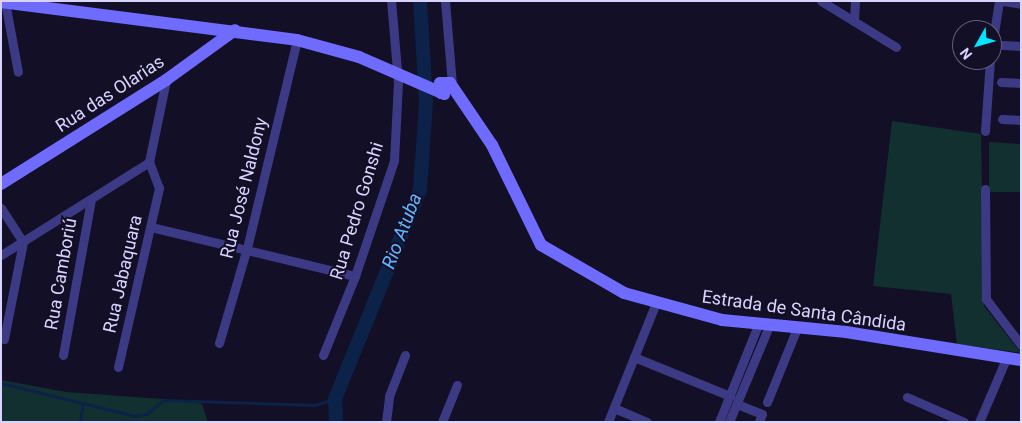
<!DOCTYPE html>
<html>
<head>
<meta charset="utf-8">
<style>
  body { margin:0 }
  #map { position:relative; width:1022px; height:423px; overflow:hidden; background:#130f26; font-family:Roboto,sans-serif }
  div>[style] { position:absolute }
  .green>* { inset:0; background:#12302f }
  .stream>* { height:2.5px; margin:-1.25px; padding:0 1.25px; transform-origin:1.25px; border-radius:1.25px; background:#0c2248 }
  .river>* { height:14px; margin:-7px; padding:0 7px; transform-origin:7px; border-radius:7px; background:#0c2248 }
  .minor>* { height:9px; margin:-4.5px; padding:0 4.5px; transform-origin:4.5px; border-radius:4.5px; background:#3d3a85 }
  .secondary>* { height:12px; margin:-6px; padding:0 6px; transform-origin:6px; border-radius:6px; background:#6f6bff }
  span { translate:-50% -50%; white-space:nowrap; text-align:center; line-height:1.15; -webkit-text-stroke:4px #130f26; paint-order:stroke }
  .street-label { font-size:18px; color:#d9d4ff }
  .water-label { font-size:19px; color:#62b6ff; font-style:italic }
  .frame { position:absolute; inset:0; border:2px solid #d9d4ff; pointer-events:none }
  .north { position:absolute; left:952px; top:20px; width:50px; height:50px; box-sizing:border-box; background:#130f26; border:1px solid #625e7d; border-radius:50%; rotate:232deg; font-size:14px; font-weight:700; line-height:20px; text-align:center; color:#d9d4ff }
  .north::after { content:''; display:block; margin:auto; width:18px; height:22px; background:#00e5ff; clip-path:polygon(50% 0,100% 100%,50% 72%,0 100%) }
</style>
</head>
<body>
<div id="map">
  <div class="green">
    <div style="clip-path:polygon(892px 121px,981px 134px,984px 306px,1021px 353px,957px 344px,951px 294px,873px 286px)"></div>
    <div style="clip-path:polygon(989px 142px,1021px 144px,1021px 192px,989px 192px)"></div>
    <div style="clip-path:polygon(1px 380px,66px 392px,190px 401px,202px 404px,208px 422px,1px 422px)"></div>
  </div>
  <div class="stream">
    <div style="left:1px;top:383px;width:138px;rotate:13.8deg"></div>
    <div style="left:135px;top:416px;width:12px;rotate:-9deg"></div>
    <div style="left:147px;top:414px;width:21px;rotate:-41deg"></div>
    <div style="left:163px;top:400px;width:151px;rotate:1.9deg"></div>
    <div style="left:314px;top:405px;width:22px;rotate:-16deg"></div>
    <div style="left:80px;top:422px;width:18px;rotate:-81deg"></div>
  </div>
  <div class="river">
    <div style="left:336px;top:422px;width:23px;rotate:-92deg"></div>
    <div style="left:335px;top:399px;width:226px;rotate:-67.9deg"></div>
    <div style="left:420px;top:190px;width:89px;rotate:-86.1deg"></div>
    <div style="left:426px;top:101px;width:100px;rotate:-93.4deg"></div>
  </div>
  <div class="minor">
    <div style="left:445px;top:1px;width:83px;rotate:85.2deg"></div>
    <div style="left:821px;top:1px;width:88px;rotate:31.5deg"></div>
    <div style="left:1003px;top:1px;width:18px;rotate:9deg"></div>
    <div style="left:5px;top:2px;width:71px;rotate:79.5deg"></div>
    <div style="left:854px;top:21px;width:20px;rotate:-87deg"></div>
    <div style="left:1003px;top:45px;width:18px;rotate:3deg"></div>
    <div style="left:992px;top:46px;width:46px;rotate:-81.2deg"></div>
    <div style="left:1001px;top:82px;width:20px;rotate:3deg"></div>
    <div style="left:1002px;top:119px;width:19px;rotate:3deg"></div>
    <div style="left:985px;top:131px;width:71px;rotate:-86deg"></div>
    <div style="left:985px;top:189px;width:110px;rotate:89.5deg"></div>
    <div style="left:986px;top:299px;width:58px;rotate:52.7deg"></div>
    <div style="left:1px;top:208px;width:40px;rotate:57.1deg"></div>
    <div style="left:23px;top:242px;width:99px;rotate:101.1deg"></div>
    <div style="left:151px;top:227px;width:210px;rotate:13.5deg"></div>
    <div style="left:1px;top:255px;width:175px;rotate:-32.1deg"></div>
    <div style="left:219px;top:343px;width:99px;rotate:-73.6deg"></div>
    <div style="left:247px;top:248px;width:214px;rotate:-76.5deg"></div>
    <div style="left:63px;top:355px;width:158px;rotate:-79.8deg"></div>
    <div style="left:323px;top:355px;width:85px;rotate:-67.9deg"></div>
    <div style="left:355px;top:276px;width:121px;rotate:-71.3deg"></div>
    <div style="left:394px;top:161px;width:79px;rotate:-87.1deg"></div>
    <div style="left:398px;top:82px;width:81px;rotate:-94.9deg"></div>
    <div style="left:634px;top:357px;width:104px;rotate:22.1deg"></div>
    <div style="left:118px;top:367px;width:184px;rotate:-77.1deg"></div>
    <div style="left:159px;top:188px;width:28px;rotate:-111deg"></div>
    <div style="left:149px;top:162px;width:84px;rotate:-78.3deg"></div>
    <div style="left:907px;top:397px;width:62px;rotate:23.7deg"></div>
    <div style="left:767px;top:402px;width:80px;rotate:-67.9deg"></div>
    <div style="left:737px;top:404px;width:27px;rotate:22deg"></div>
    <div style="left:762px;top:414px;width:9px;rotate:111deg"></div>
    <div style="left:614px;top:408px;width:36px;rotate:23deg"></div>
    <div style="left:386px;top:422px;width:26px;rotate:-83deg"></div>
    <div style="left:389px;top:396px;width:44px;rotate:-68.7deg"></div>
    <div style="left:442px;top:422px;width:40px;rotate:-68deg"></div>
    <div style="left:608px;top:422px;width:126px;rotate:-68.1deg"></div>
    <div style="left:719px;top:422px;width:105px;rotate:-68.1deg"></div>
    <div style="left:729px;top:422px;width:104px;rotate:-67.4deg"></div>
    <div style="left:979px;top:422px;width:69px;rotate:-66.8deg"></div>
  </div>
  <div class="secondary">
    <div style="left:1px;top:2px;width:298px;rotate:7.3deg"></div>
    <div style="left:297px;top:40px;width:64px;rotate:15.3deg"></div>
    <div style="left:359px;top:57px;width:93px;rotate:23.5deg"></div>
    <div style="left:441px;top:93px;width:10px;rotate:-96deg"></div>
    <div style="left:440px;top:83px;width:10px"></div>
    <div style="left:450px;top:83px;width:75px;rotate:55.9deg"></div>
    <div style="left:492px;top:145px;width:111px;rotate:63.9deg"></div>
    <div style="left:541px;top:245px;width:96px;rotate:30deg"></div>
    <div style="left:624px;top:293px;width:102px;rotate:15.4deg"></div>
    <div style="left:722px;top:320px;width:125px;rotate:5.5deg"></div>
    <div style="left:846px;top:332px;width:177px;rotate:9.1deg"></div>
    <div style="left:1px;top:184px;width:195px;rotate:-32.2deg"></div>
    <div style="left:166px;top:80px;width:85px;rotate:-35.9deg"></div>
  </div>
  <div class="street-label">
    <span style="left:110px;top:94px;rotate:-33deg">Rua das Olarias</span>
    <span style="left:244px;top:188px;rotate:-76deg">Rua José Naldony</span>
    <span style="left:357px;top:211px;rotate:-73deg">Rua Pedro Gonshi</span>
    <span style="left:61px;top:274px;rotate:-80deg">Rua Camboriú</span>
    <span style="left:123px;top:274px;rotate:-77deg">Rua Jabaquara</span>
    <span style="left:804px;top:311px;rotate:8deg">Estrada de Santa Cândida</span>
  </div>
  <div class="water-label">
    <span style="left:402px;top:231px;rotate:-69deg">Rio Atuba</span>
  </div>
  <div class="frame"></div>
  <div class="north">N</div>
</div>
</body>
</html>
